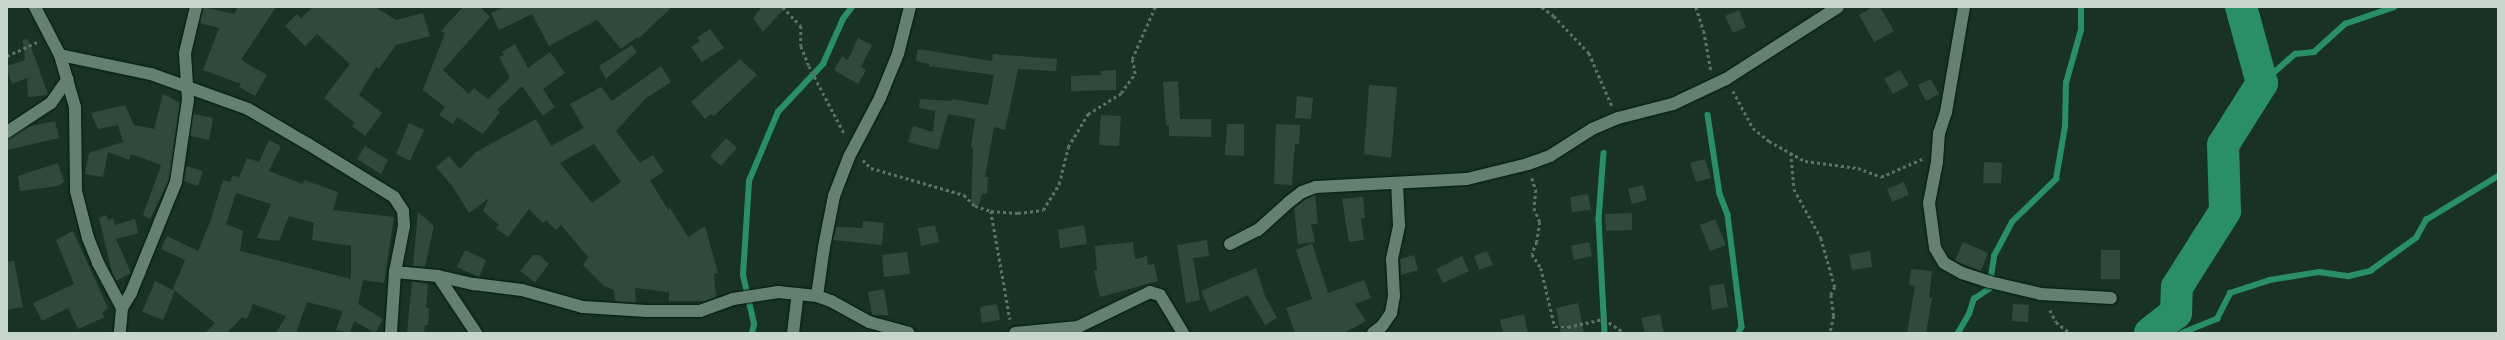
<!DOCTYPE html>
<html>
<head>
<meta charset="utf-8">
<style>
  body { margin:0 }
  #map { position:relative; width:2505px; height:340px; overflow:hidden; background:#183326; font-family:"Fira Sans Condensed",sans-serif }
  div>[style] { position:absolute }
  .stream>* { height:5.5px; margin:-2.75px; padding:0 2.75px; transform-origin:2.75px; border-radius:2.75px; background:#2a8f66 }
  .river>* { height:32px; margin:-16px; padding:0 16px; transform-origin:16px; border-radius:16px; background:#2a8f66 }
  .building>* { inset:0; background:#2f4a3d }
  .path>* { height:2.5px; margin-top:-1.25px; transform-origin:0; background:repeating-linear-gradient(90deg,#5c7267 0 3px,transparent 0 6px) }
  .roads { filter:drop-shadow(0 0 1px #011a0f) drop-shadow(0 0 1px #011a0f) }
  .minor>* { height:12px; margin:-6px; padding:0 6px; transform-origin:6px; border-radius:6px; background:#638071 }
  span { translate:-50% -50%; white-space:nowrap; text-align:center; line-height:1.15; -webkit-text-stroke:4px #0c1812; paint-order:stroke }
  .frame { position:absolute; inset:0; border:8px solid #c7d6ce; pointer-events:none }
</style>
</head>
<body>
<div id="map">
  <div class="stream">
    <div style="left:2262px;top:83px;width:44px;rotate:-41.3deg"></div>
    <div style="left:2295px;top:54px;width:19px;rotate:-6deg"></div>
    <div style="left:2314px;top:52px;width:42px;rotate:-42.1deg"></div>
    <div style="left:2345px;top:24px;width:52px;rotate:-19.1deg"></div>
    <div style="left:1708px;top:115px;width:80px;rotate:81.4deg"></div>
    <div style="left:1720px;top:194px;width:22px;rotate:69deg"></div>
    <div style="left:1728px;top:215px;width:113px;rotate:82.9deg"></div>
    <div style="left:1742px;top:327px;width:7px;rotate:117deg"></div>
    <div style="left:1604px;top:153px;width:66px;rotate:94.3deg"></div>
    <div style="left:1599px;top:219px;width:114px;rotate:87deg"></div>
    <div style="left:752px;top:333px;width:9px;rotate:-77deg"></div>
    <div style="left:754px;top:324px;width:50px;rotate:-102.7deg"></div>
    <div style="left:743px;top:275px;width:94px;rotate:-86.3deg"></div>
    <div style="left:749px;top:181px;width:75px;rotate:-67.2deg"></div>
    <div style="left:778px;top:112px;width:66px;rotate:-46.8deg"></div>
    <div style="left:823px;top:64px;width:49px;rotate:-66deg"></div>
    <div style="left:843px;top:19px;width:15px;rotate:-53deg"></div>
    <div style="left:1958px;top:333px;width:22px;rotate:-60deg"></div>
    <div style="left:1969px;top:314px;width:16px;rotate:-72deg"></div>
    <div style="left:1974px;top:299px;width:18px;rotate:-34deg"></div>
    <div style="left:1989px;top:289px;width:33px;rotate:-81deg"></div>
    <div style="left:1994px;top:256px;width:38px;rotate:-62deg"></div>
    <div style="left:2012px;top:222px;width:62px;rotate:-44.3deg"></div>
    <div style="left:2056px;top:179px;width:53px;rotate:-80.2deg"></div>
    <div style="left:2065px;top:127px;width:44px;rotate:-88.7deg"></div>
    <div style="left:2066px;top:83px;width:55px;rotate:-74.2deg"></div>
    <div style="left:2081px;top:30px;width:23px;rotate:-90deg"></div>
    <div style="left:2182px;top:333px;width:38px;rotate:-22deg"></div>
    <div style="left:2217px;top:319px;width:29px;rotate:-63deg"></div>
    <div style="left:2230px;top:293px;width:42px;rotate:-18deg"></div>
    <div style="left:2270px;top:280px;width:50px;rotate:-9.3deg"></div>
    <div style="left:2319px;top:272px;width:30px;rotate:8deg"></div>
    <div style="left:2349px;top:276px;width:22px;rotate:-13deg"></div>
    <div style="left:2370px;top:271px;width:57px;rotate:-35.7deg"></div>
    <div style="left:2416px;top:238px;width:21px;rotate:-61deg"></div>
    <div style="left:2426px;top:220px;width:84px;rotate:-31.4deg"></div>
  </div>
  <div class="river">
    <div style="left:2150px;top:333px;width:33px;rotate:-38deg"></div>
    <div style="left:2176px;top:313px;width:26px;rotate:-88deg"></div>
    <div style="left:2177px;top:287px;width:90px;rotate:-57.7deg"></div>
    <div style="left:2225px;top:211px;width:66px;rotate:-91.7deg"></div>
    <div style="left:2223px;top:145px;width:73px;rotate:-57.8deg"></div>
    <div style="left:2262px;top:83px;width:79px;rotate:-105.4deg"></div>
  </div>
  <div class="building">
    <div style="clip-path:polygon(203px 7px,234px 14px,238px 7px,276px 7px,241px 60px,267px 75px,255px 96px,239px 87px,241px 84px,203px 70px,219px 28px,200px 23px)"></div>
    <div style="clip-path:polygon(313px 7px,375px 7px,396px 20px,423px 13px,430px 36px,396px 45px,379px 69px,376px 67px,359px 95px,382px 113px,365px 136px,352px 126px,355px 123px,324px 98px,350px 64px,317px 34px,305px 46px,285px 26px,297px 14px,301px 18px)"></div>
    <div style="clip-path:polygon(463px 7px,480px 7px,490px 17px,443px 70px,469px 94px,474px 88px,488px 99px,510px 78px,499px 57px,504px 55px,502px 52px,515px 44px,528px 68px,550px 52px,565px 73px,543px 89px,555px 107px,543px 116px,522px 86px,497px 110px,500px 112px,483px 134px,457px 117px,453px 124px,439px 115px,445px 107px,424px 91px,425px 90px,422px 92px,445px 33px,441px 31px)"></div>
    <div style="clip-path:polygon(504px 7px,672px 7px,639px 38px,637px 37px,621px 49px,597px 20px,549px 46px,532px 14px,499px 30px,491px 13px)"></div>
    <div style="clip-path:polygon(762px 7px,786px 7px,763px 32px,753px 18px)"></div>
    <div style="clip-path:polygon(1873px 7px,1880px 7px,1894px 31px,1874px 42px,1859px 15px)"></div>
    <div style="clip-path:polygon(1739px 10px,1746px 27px,1733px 33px,1725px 16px)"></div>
    <div style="clip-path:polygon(710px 29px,724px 48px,702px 62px,691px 47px,700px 41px,697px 38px)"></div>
    <div style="clip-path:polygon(858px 38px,872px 45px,861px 67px,866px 70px,858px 84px,834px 70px,842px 56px,848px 60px)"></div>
    <div style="clip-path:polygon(28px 39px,48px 94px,47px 95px,28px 97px,27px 78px,12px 84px,7px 68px,7px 66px,25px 60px,23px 40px)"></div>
    <div style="clip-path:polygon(632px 45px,637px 52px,606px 79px,599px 66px)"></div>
    <div style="clip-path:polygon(918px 49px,992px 61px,993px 54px,1057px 59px,1056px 71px,1018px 69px,1005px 130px,994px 127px,985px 177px,988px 177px,987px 194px,982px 194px,979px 205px,971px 205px,973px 156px,973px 148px,971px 147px,975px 119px,948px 114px,938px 150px,908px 142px,913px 126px,933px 132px,935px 111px,919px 108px,920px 99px,952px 101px,952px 99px,988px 105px,994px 75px,929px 66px,929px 64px,916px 61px)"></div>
    <div style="clip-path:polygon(740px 59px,757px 75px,714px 116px,711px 114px,705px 119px,691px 102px)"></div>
    <div style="clip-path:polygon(evenodd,661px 66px,671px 82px,645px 99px,616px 131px,640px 163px,653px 155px,664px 172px,650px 180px,668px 210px,670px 208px,688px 237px,705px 226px,718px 273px,714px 274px,716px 297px,706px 301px,669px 301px,669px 292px,635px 288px,636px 303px,615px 301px,614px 290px,604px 286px,583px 265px,588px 257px,561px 225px,556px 230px,546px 220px,543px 223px,529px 209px,508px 237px,496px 228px,499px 225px,483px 211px,489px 198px,469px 213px,453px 187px,436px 167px,449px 156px,460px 169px,476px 152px,536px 119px,551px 146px,584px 128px,570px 104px,601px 87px,612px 101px,661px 66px,594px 144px,621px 182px,592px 203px,560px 163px,594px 144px)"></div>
    <div style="clip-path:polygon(1116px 70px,1116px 90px,1071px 91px,1071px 76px,1101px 75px,1101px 71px)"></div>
    <div style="clip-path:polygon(1900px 70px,1909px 85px,1893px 94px,1884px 79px)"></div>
    <div style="clip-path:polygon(1931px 79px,1939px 94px,1926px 101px,1918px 85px)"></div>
    <div style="clip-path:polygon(1178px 81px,1180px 119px,1211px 119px,1211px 137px,1169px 136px,1169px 125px,1166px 125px,1163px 82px)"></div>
    <div style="clip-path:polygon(1369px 85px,1397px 87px,1391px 158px,1364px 154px)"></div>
    <div style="clip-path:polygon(163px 94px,180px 103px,169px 180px,150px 219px,143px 215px,161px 165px,131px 154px,129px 160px,108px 152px,103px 177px,85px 174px,89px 153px,123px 142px,118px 125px,98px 129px,91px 113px,125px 105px,134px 125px,154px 129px)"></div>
    <div style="clip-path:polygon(1297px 96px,1313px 98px,1311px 119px,1295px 118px)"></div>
    <div style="clip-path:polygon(193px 114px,213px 118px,209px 140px,190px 136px)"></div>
    <div style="clip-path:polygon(1101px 115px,1121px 116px,1119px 146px,1099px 145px)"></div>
    <div style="clip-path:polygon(55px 121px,59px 138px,7px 150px,7px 139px,28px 127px)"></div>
    <div style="clip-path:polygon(409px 123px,424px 130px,410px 161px,396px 154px)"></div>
    <div style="clip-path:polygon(1227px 124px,1244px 124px,1244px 156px,1225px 155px)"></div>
    <div style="clip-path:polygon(1276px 124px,1300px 125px,1299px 144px,1295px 144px,1292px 185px,1274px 184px)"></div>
    <div style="clip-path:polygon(726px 138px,737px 148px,721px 166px,710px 156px)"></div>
    <div style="clip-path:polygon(evenodd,269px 140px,281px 146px,269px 171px,303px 184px,304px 180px,338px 192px,333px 210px,394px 217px,384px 283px,363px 280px,358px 304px,383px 319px,375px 333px,354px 321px,350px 333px,336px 330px,343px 311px,307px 302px,296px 333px,276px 333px,286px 316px,253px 304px,247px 319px,242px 317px,227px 333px,205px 333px,215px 323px,173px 289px,185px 260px,161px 249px,167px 236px,198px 251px,210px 222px,223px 180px,230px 182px,233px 175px,239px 178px,247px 158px,259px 162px,269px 140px,236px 193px,271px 204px,257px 238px,279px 241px,289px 216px,314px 223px,312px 240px,351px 246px,351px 279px,240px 251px,243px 231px,226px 224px,236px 193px)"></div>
    <div style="clip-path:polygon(365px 146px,388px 160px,381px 174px,357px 159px)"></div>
    <div style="clip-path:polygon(1705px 159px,1711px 178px,1696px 182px,1690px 163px)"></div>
    <div style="clip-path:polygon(1984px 162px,2002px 163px,2001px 183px,1983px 183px)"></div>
    <div style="clip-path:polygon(58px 163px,64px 182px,58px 186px,20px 191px,18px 176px)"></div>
    <div style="clip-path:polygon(186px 166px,203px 171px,198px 186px,184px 181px)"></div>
    <div style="clip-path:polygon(1904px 182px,1909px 195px,1892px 202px,1887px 189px)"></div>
    <div style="clip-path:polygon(1643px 185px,1647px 200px,1632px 204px,1628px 189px)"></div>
    <div style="clip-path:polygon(1588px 194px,1591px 210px,1572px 212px,1570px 197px)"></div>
    <div style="clip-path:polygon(1315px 195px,1318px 224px,1311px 224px,1315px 242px,1298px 244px,1294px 208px,1306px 199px)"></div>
    <div style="clip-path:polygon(1363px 197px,1365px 218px,1361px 218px,1364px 240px,1349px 242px,1342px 199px)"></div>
    <div style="clip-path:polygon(418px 212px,434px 226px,425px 267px,413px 266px)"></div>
    <div style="clip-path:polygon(1632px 213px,1632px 230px,1606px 231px,1605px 214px)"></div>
    <div style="clip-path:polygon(106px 215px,108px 220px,113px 218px,115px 225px,135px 219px,138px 233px,116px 239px,131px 273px,116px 281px,112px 272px,99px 218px)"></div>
    <div style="clip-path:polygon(1715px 219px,1726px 245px,1710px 251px,1700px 225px)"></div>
    <div style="clip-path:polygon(863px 221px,884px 223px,882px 245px,833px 240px,836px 227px,862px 228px)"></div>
    <div style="clip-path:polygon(935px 225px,939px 242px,921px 246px,918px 228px)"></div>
    <div style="clip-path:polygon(1084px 225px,1087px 244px,1060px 248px,1058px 230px)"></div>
    <div style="clip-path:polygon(73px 231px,108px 308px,102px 313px,105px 317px,78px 329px,68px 308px,42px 321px,33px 303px,74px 284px,56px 240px)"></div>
    <div style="clip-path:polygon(1207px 240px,1209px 256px,1193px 258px,1200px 300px,1186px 303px,1177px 245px)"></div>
    <div style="clip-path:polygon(1133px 242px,1135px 259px,1147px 256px,1148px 265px,1154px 264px,1158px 281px,1100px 297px,1094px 271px,1097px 270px,1095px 246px)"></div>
    <div style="clip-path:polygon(1589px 242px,1592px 256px,1574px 260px,1571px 246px)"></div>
    <div style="clip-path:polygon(1963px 242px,1988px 253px,1981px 271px,1955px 261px)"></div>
    <div style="clip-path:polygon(1312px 243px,1328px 293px,1364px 280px,1371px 298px,1355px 304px,1366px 321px,1344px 333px,1295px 333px,1286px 308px,1312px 299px,1296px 250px)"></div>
    <div style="clip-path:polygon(465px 250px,486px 260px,479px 277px,457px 267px)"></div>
    <div style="clip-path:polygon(2101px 250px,2120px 250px,2120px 279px,2101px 279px)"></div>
    <div style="clip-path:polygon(1487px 251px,1493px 265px,1479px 270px,1474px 256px)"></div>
    <div style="clip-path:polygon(1870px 251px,1872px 267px,1852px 270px,1849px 255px)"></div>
    <div style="clip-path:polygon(907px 252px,910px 274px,884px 277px,882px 255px)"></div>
    <div style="clip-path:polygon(533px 255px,539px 255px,549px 264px,535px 282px,520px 271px)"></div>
    <div style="clip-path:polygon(1414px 255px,1418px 270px,1401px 275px,1400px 259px)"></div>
    <div style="clip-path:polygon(1462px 256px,1469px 271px,1443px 283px,1436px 269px)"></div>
    <div style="clip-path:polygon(14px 261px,23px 307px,7px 310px,7px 262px)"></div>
    <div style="clip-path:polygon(1256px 268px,1265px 296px,1277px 318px,1265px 325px,1248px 295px,1210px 312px,1201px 291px)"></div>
    <div style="clip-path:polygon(1911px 269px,1932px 271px,1929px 298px,1932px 298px,1926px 333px,1907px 333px,1915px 286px,1909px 285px)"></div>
    <div style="clip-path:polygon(155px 281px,175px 291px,163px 320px,142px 312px)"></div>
    <div style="clip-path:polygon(412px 281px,428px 284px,426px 308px,429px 308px,428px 325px,425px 325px,424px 333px,407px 333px)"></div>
    <div style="clip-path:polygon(1724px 284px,1728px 307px,1712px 310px,1709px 286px)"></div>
    <div style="clip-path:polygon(884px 289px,888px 315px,872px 315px,868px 292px)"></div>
    <div style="clip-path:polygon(1578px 303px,1584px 333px,1561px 333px,1556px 308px)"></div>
    <div style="clip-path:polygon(997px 304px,1000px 320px,982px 323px,980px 307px)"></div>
    <div style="clip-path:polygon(2013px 304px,2029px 305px,2028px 322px,2012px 321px)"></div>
    <div style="clip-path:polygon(1524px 314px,1528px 333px,1503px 333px,1500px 320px)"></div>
    <div style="clip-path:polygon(1660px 314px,1664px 333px,1645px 333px,1641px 318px)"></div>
  </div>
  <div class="path">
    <div style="left:783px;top:7px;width:26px;rotate:47deg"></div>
    <div style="left:801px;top:26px;width:20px;rotate:90deg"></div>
    <div style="left:801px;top:46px;width:22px;rotate:68deg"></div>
    <div style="left:809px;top:66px;width:76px;rotate:62.4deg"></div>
    <div style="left:1542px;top:7px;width:15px;rotate:37deg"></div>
    <div style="left:1554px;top:16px;width:51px;rotate:46.6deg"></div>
    <div style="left:1589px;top:53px;width:58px;rotate:66.5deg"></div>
    <div style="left:1696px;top:7px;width:25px;rotate:72deg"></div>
    <div style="left:1704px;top:31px;width:40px;rotate:80deg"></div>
    <div style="left:7px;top:56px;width:33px;rotate:-25deg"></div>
    <div style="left:1733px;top:91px;width:42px;rotate:61.6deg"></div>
    <div style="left:1753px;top:128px;width:21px;rotate:39deg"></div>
    <div style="left:1769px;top:141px;width:41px;rotate:29.1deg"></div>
    <div style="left:1805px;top:161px;width:53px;rotate:7.5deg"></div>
    <div style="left:1858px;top:168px;width:25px;rotate:21deg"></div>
    <div style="left:1881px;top:177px;width:45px;rotate:-23.7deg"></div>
    <div style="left:1791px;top:153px;width:36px;rotate:85deg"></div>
    <div style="left:1794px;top:189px;width:56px;rotate:61.1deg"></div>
    <div style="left:1821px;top:238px;width:51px;rotate:74.1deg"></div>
    <div style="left:1835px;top:287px;width:9px;rotate:117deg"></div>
    <div style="left:1831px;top:295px;width:21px;rotate:82deg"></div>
    <div style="left:1834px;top:316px;width:17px;rotate:103deg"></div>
    <div style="left:863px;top:160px;width:11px;rotate:45deg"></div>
    <div style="left:871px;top:168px;width:97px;rotate:16.2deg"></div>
    <div style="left:964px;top:195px;width:16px;rotate:45deg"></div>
    <div style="left:975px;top:206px;width:17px;rotate:17deg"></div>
    <div style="left:991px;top:211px;width:27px;rotate:4deg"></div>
    <div style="left:1018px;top:213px;width:25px;rotate:-7deg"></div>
    <div style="left:1043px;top:210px;width:31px;rotate:-58deg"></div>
    <div style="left:1059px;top:184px;width:38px;rotate:-76deg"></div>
    <div style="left:1068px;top:147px;width:39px;rotate:-59deg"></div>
    <div style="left:1088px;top:114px;width:39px;rotate:-32deg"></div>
    <div style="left:1121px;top:93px;width:24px;rotate:-54deg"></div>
    <div style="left:1135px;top:74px;width:15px;rotate:-101deg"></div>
    <div style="left:1132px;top:59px;width:57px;rotate:-66.1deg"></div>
    <div style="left:1532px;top:178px;width:13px;rotate:72deg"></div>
    <div style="left:1536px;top:190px;width:18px;rotate:96deg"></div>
    <div style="left:1534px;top:208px;width:15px;rotate:67deg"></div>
    <div style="left:1540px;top:222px;width:20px;rotate:99deg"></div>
    <div style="left:1537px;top:242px;width:13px;rotate:113deg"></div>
    <div style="left:1532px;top:254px;width:17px;rotate:57deg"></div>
    <div style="left:1541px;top:268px;width:61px;rotate:76.7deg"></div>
    <div style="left:1555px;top:327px;width:13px"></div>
    <div style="left:1568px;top:327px;width:37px;rotate:-13deg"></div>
    <div style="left:1604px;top:319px;width:25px;rotate:34deg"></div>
    <div style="left:991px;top:211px;width:110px;rotate:80deg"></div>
    <div style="left:2050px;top:310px;width:13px;rotate:63deg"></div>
    <div style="left:2056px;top:322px;width:18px;rotate:38deg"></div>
  </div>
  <div class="roads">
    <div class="minor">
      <div style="left:35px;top:7px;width:54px;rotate:62.5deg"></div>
      <div style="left:60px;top:55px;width:54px;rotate:73.9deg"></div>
      <div style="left:75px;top:107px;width:84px;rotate:89.3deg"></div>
      <div style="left:76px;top:191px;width:49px;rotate:75.7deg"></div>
      <div style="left:88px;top:238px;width:27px;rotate:68deg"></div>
      <div style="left:98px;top:263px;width:51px;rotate:61.9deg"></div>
      <div style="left:122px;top:308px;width:25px;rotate:95deg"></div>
      <div style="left:1964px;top:7px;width:107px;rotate:99.7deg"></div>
      <div style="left:1946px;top:112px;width:22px;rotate:108deg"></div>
      <div style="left:1939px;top:133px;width:29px;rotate:94deg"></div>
      <div style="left:1937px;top:162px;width:42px;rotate:101deg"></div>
      <div style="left:1929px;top:203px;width:45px;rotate:82.4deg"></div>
      <div style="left:1935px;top:248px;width:17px;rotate:59deg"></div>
      <div style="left:1944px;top:263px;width:21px;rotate:29deg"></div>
      <div style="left:1962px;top:273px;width:29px;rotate:18deg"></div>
      <div style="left:1990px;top:282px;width:52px;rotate:13.2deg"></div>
      <div style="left:2041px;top:294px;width:70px;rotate:3.3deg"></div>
      <div style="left:60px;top:55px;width:93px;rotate:11.8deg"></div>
      <div style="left:151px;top:74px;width:103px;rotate:19.8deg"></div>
      <div style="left:248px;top:109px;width:69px;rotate:30.3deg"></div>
      <div style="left:308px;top:144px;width:101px;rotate:31.6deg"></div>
      <div style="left:394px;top:197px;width:17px;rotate:57deg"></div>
      <div style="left:403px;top:211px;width:15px;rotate:86deg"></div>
      <div style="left:404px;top:226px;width:47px;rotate:101.1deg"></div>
      <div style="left:395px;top:272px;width:61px;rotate:93.8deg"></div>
      <div style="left:7px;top:132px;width:53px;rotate:-33.4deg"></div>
      <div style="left:51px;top:103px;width:29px;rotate:-55deg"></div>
      <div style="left:1230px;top:244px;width:31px;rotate:-27deg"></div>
      <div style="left:1258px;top:230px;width:42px;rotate:-42.1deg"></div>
      <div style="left:1289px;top:202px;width:16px;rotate:-38deg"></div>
      <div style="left:1302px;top:192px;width:15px;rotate:-20deg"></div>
      <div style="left:1316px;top:187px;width:151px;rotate:-3deg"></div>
      <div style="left:1467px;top:179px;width:63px;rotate:-13.8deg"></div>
      <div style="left:1528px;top:164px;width:23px;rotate:-20deg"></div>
      <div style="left:1550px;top:156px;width:50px;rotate:-32.7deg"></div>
      <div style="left:1592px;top:129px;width:28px;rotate:-23deg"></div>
      <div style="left:1618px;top:118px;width:57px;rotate:-14.3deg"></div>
      <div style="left:1673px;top:104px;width:59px;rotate:-25.3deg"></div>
      <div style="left:1726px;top:79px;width:133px;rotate:-32.7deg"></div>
      <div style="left:395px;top:272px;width:43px;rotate:5.3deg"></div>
      <div style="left:438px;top:276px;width:37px;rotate:13deg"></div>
      <div style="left:474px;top:284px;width:48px;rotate:7.1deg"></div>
      <div style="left:522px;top:290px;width:63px;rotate:15.6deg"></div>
      <div style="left:583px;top:307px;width:64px;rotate:3.6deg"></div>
      <div style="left:647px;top:311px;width:53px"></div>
      <div style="left:700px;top:311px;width:35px;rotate:-20deg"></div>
      <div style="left:733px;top:299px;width:46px;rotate:-8.8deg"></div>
      <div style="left:778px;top:292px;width:39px;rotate:6deg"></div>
      <div style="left:817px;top:296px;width:15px;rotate:20deg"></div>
      <div style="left:831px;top:301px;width:43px;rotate:28.9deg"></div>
      <div style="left:869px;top:322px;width:41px;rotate:15.4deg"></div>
      <div style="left:438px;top:276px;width:69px;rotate:56.3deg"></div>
      <div style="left:817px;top:296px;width:49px;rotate:-81.9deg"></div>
      <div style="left:824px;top:247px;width:52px;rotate:-78.9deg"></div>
      <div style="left:834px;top:196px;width:42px;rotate:-69deg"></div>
      <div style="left:849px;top:157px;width:67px;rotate:-62.3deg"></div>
      <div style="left:880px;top:98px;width:48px;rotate:-67.8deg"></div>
      <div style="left:898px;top:54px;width:49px;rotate:-75.7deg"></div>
      <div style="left:122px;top:308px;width:17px;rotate:-59deg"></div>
      <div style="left:131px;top:293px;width:120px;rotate:-67.9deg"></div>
      <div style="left:176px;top:182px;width:83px;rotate:-81.7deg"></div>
      <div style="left:188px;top:100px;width:47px;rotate:-93.7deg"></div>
      <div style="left:185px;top:53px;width:47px;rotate:-76.6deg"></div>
      <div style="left:793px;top:333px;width:39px;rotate:-83deg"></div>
      <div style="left:1015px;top:333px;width:63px;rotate:-5.4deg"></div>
      <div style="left:1078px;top:327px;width:80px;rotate:-25.9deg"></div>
      <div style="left:1150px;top:292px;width:10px;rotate:17deg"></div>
      <div style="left:1160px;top:295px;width:44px;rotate:58.8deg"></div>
      <div style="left:1373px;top:333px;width:11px;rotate:-38deg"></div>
      <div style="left:1382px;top:326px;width:16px;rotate:-55deg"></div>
      <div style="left:1391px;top:313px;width:17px;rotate:-80deg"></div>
      <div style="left:1394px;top:296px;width:37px;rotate:-93deg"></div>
      <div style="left:1392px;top:259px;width:35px;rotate:-78deg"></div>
      <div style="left:1399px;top:225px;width:42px;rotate:-92.7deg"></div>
    </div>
  </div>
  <div class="frame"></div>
</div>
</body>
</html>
